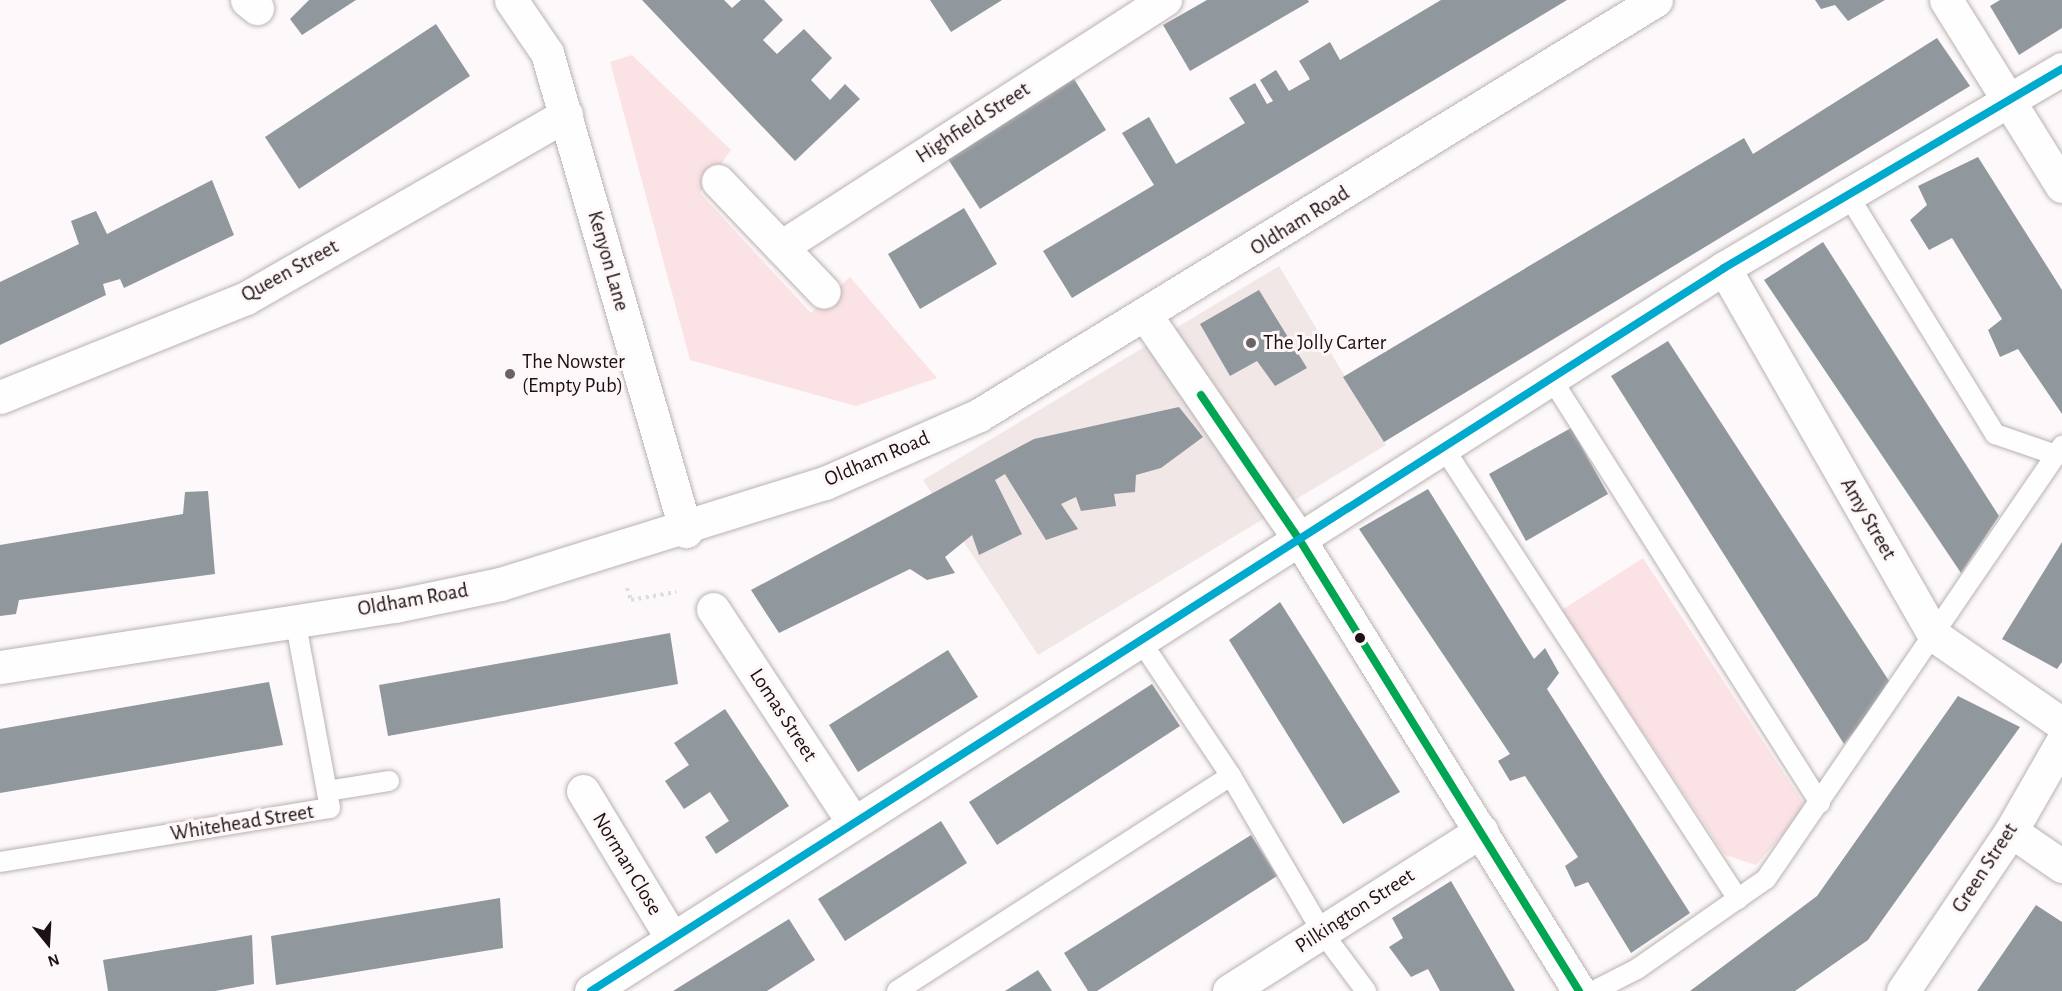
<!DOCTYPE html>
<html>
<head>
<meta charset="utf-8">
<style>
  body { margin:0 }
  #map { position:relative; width:2062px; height:991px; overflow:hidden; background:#fdf8f9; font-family:"Alegreya Sans",sans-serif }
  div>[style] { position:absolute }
  .built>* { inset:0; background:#f2e7e7 }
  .green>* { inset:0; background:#fbe2e4 }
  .building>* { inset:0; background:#90979d }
  .path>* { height:4px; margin-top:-2px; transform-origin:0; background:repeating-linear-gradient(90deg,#dedddd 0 3px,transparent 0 7.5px) }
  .roads { filter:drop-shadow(0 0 2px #b9b2b3) drop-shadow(0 0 2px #b9b2b3) }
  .lane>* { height:20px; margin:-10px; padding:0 10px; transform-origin:10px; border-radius:10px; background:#fffefe }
  .street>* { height:33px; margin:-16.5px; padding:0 16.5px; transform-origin:16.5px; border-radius:16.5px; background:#fffefe }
  .primary>* { height:33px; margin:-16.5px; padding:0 16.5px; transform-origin:16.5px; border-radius:16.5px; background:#fffefe }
  .bus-1>* { height:8px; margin:-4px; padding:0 4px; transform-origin:4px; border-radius:4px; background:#00a651 }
  .bus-2>* { height:8px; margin:-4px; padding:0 4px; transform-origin:4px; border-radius:4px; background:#00a9ce }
  .dots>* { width:16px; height:16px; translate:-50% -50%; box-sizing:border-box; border:3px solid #fef7f8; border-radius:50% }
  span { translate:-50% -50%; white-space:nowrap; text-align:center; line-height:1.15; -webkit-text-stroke:6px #fef7f8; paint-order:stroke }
  .street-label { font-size:21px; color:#1d1213 }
  .poi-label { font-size:21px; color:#1d1213 }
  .left { translate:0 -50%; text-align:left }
  .north { position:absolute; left:18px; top:913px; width:60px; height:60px; -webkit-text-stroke:4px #fef7f8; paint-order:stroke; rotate:162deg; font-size:16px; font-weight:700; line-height:24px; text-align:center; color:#1d1213 }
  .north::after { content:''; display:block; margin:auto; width:21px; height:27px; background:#1d1213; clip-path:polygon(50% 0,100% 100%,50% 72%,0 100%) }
</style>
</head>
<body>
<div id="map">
  <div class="built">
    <div style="clip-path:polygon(1279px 266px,1386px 445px,1038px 655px,923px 480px)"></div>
  </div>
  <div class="green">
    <div style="clip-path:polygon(632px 55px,731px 150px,700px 193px,811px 313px,850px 277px,937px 378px,856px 406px,690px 360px,610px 62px)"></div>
    <div style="clip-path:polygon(1643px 558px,1806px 807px,1756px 865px,1725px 855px,1562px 610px)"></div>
  </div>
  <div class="building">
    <div style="clip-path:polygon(309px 0,356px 0,302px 35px,290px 19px)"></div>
    <div style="clip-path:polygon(642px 0,724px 0,732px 8px,741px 0,764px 0,783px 20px,763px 40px,777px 54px,804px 29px,832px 58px,811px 80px,830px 100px,845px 84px,860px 99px,795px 161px)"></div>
    <div style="clip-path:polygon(930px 0,1002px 0,951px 32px)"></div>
    <div style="clip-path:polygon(1207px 0,1308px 0,1309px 2px,1190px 71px,1163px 25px)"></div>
    <div style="clip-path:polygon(1441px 0,1567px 0,1072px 298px,1043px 251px,1154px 185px,1122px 133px,1149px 117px,1176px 164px,1245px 123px,1229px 98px,1255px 83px,1267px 104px,1273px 101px,1260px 80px,1276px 70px,1289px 91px,1310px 79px,1299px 61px,1330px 42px,1340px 60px)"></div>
    <div style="clip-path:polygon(1815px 0,1885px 0,1848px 21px,1835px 5px,1821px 9px)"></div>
    <div style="clip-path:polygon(2000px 0,2062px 0,2062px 28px,2019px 55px,1990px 6px)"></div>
    <div style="clip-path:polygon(436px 24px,470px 76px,299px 189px,265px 137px)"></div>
    <div style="clip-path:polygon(1937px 38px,1970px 86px,1384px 442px,1343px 377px,1744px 138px,1753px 154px)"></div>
    <div style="clip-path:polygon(1074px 79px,1106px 130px,980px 209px,948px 159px)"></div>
    <div style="clip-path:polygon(1978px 157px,2062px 290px,2062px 414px,2018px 349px,2000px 357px,1988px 330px,2002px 319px,1952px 238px,1929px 250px,1910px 220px,1927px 205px,1918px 186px)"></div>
    <div style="clip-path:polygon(212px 180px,234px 235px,124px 288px,120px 279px,103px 284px,106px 295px,0 345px,0 282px,79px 244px,71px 221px,96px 211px,107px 234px)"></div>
    <div style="clip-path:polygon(964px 208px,997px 264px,920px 309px,888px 254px)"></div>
    <div style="clip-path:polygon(1823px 242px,1999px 516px,1961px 573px,1764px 280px)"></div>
    <div style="clip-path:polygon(1259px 290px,1307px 368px,1275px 386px,1257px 361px,1230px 376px,1200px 324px)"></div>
    <div style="clip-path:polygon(1668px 341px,1891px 684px,1844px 744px,1611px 376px)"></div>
    <div style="clip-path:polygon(1179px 407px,1203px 437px,1161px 468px,1136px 475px,1135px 492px,1114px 494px,1116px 506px,1081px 511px,1076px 497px,1061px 504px,1078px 529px,1046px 540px,1005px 474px,995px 480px,1022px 534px,979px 555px,972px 535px,945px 557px,955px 573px,927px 580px,910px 569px,779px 633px,751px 590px,1034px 439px)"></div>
    <div style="clip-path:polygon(1571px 428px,1608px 494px,1526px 541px,1489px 474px)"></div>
    <div style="clip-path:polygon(1428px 489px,1534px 659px,1545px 648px,1559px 673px,1547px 689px,1690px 913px,1631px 953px,1588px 882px,1575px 887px,1565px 866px,1578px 857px,1525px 776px,1510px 781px,1498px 761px,1510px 754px,1359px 529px)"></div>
    <div style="clip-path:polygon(208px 491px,215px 574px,19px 600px,16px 614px,0 616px,0 545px,183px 514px,185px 492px)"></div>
    <div style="clip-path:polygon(2062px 542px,2062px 662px,2057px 669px,2002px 639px)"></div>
    <div style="clip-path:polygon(1280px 602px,1400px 792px,1343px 824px,1229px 640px)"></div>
    <div style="clip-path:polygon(670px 633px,678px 684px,388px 736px,379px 685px)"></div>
    <div style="clip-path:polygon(948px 650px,978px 697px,858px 772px,829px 725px)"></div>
    <div style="clip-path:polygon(269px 682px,283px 745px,0 793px,0 729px)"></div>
    <div style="clip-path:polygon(1152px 684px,1180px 726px,997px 845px,969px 802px)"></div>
    <div style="clip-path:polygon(1958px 696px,2020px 727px,1868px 940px,1795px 991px,1690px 991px,1817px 896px)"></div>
    <div style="clip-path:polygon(725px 709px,789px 806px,716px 854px,705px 837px,729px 821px,710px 792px,684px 809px,665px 781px,689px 765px,674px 743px)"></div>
    <div style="clip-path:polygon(941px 821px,967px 863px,845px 941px,818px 899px)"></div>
    <div style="clip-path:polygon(1251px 835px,1277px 876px,1097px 991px,1088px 991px,1064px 953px)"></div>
    <div style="clip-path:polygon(1451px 881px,1515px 991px,1440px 991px,1428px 969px,1411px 977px,1389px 947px,1403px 938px,1392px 918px)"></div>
    <div style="clip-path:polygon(500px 898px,503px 948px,276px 985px,271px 936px)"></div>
    <div style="clip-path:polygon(2036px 905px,2062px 922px,2062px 991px,1977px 991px)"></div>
    <div style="clip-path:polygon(789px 919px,815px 960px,767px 991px,673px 991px)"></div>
    <div style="clip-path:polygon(252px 935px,254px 984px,215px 991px,108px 991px,103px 960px)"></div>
    <div style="clip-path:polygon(1038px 970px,1052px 991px,1005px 991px)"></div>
  </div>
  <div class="path">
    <div style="left:627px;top:588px;width:13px;rotate:72deg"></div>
    <div style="left:631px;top:600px;width:46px;rotate:-10.1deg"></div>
  </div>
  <div class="roads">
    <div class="lane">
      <div style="left:1848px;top:195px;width:281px;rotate:58.4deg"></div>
      <div style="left:1995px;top:434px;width:65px;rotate:19deg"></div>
      <div style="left:1551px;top:378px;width:503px;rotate:57.67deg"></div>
      <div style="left:1443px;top:447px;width:540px;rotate:56.87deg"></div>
      <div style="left:1138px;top:637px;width:167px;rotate:56.2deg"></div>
      <div style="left:1231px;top:776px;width:181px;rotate:59.7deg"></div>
      <div style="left:1322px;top:932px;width:74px;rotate:53.3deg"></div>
      <div style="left:327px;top:791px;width:63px;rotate:-9.2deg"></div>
      <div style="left:0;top:862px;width:334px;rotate:-9.3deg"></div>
      <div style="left:330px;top:808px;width:192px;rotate:-100.5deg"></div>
      <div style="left:897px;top:991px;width:397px;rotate:-32.8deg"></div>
      <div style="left:1594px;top:991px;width:48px;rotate:-27.1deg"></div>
      <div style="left:1637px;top:969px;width:157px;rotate:-34.9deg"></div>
      <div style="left:1766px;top:879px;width:525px;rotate:-55.64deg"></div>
    </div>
    <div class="street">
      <div style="left:247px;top:0;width:13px;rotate:39deg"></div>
      <div style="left:511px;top:0;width:64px;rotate:55.8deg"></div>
      <div style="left:547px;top:53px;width:498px;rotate:73.8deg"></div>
      <div style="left:1946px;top:0;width:219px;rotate:58.1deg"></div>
      <div style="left:718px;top:181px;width:153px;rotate:46.3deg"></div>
      <div style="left:781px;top:247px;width:457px;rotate:-32.8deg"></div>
      <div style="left:1724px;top:268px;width:424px;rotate:60.2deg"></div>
      <div style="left:1935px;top:636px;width:155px;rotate:34.7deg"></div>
      <div style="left:1146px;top:316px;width:270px;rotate:55.5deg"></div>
      <div style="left:1299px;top:539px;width:532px;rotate:58.22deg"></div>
      <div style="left:0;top:397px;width:265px;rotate:-21.9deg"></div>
      <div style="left:246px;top:298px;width:369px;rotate:-29.8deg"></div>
      <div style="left:713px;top:609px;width:255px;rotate:56.7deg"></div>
      <div style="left:583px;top:791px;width:170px;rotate:58.9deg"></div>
      <div style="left:2011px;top:831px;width:62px;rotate:34.5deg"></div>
      <div style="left:591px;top:991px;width:1344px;rotate:-32.54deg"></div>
      <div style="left:1724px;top:268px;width:392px;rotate:-30.5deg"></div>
      <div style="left:1229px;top:991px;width:299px;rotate:-32.4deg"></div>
      <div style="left:1903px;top:991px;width:193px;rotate:-56deg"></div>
      <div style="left:2011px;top:831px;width:103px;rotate:-60.2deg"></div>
    </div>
    <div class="primary">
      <div style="left:0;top:667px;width:400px;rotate:-8.8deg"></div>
      <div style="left:395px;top:606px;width:107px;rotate:-11.8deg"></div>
      <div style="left:500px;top:584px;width:340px;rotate:-17.3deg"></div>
      <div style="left:825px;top:483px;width:168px;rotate:-23.8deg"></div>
      <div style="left:979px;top:415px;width:794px;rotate:-31.51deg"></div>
    </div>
  </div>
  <div class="bus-1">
    <div style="left:1201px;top:395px;width:174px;rotate:55.8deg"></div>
    <div style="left:1299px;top:539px;width:532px;rotate:58.22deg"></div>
  </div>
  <div class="bus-2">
    <div style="left:591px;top:991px;width:1344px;rotate:-32.54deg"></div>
    <div style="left:1724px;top:268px;width:392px;rotate:-30.5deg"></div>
  </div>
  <div class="dots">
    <div style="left:1251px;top:343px;background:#6b6264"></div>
    <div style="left:510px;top:374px;background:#6b6264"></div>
    <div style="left:1360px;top:638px;background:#1d1213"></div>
  </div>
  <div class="street-label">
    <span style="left:973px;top:123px;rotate:-33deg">Highfield Street</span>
    <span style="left:1300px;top:221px;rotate:-32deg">Oldham Road</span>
    <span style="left:608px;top:261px;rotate:74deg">Kenyon Lane</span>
    <span style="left:290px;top:271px;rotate:-29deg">Queen Street</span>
    <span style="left:877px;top:459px;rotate:-23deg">Oldham Road</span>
    <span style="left:1868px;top:519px;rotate:60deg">Amy Street</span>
    <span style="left:413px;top:600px;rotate:-10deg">Oldham Road</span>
    <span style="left:783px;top:715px;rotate:57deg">Lomas Street</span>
    <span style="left:242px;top:823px;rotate:-9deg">Whitehead Street</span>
    <span style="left:627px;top:864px;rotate:59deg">Norman Close</span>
    <span style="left:1985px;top:868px;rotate:-57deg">Green Street</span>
    <span style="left:1355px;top:911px;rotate:-33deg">Pilkington Street</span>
  </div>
  <div class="poi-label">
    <span class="left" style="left:1263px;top:343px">The Jolly Carter</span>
    <span class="left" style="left:522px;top:374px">The Nowster<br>(Empty Pub)</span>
  </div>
  <div class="north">N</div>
</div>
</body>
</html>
